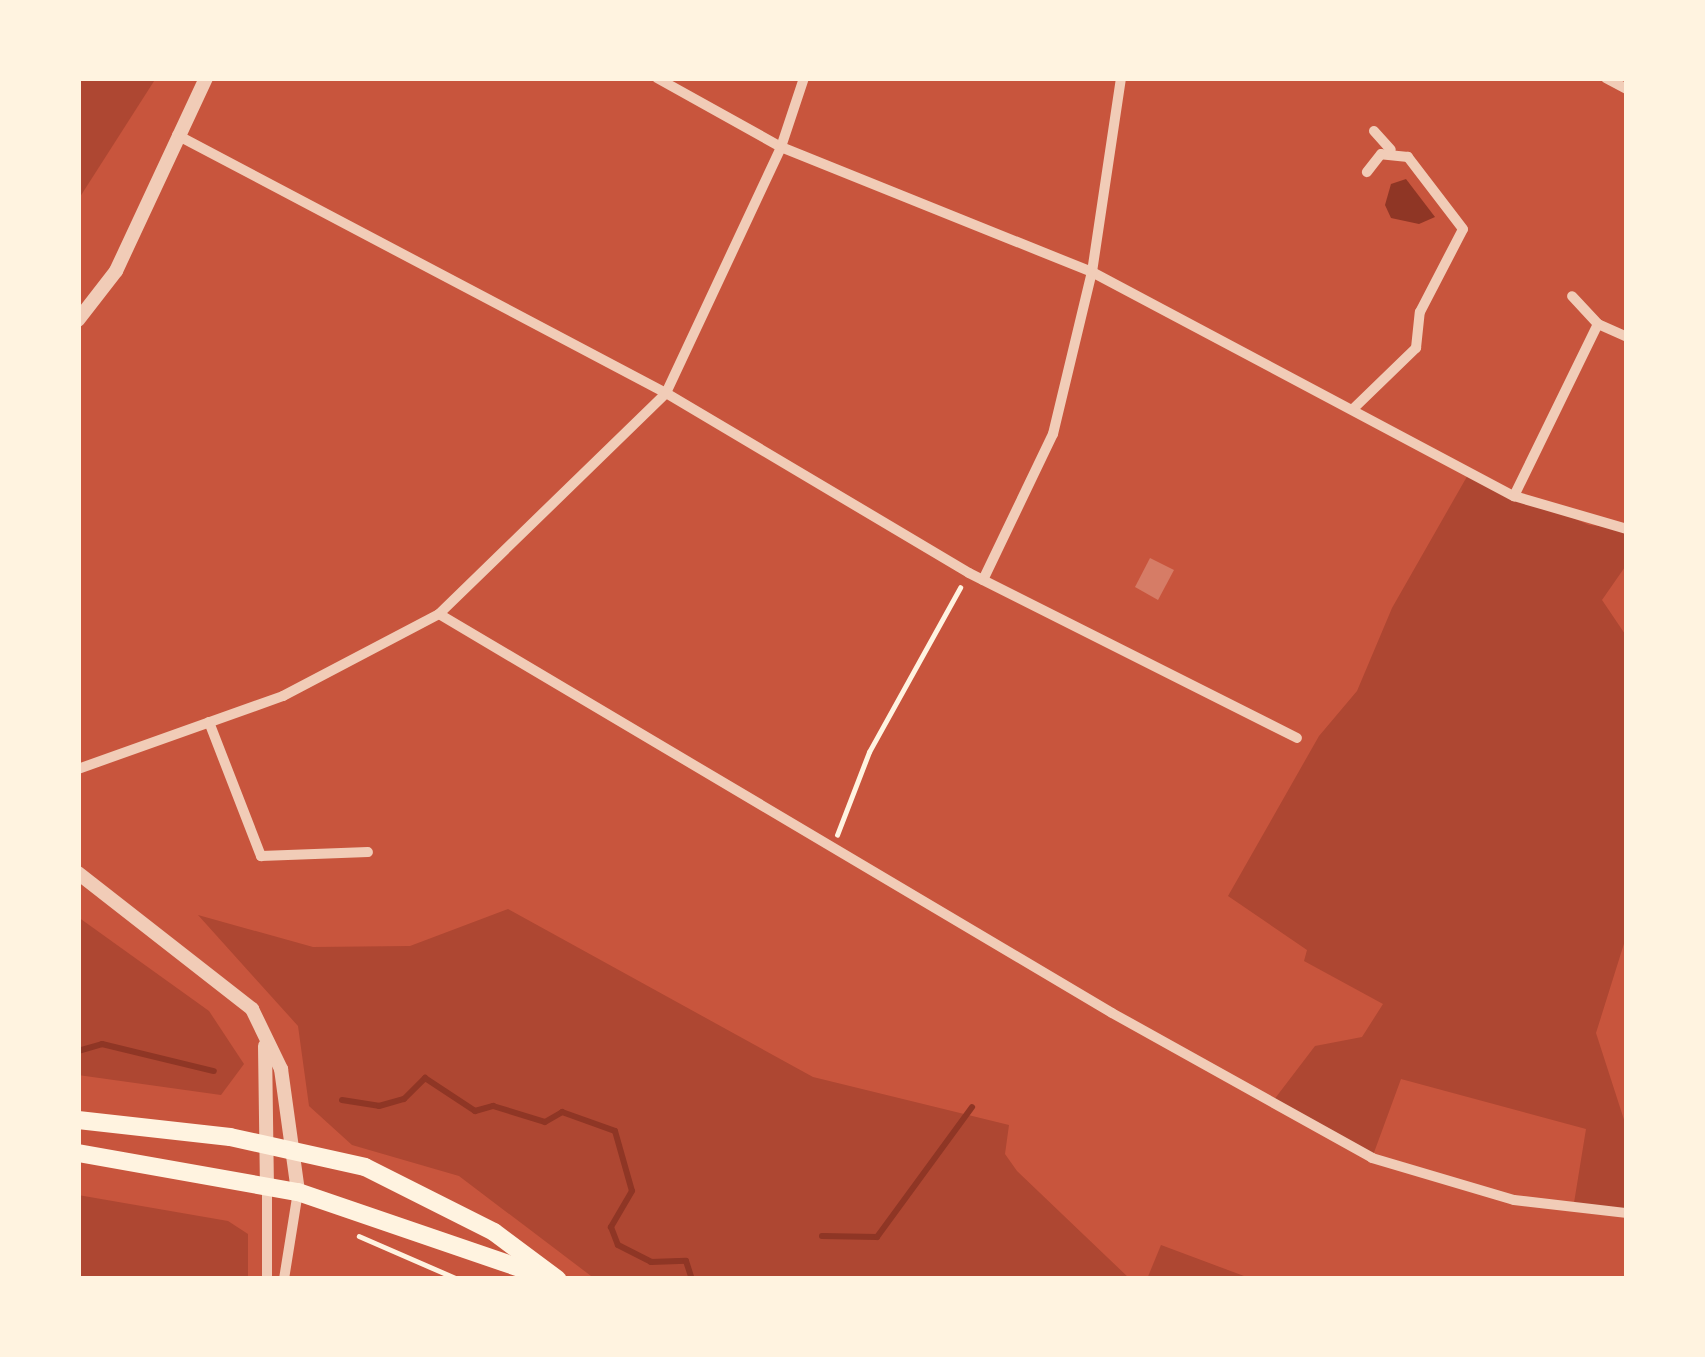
<!DOCTYPE html>
<html>
<head>
<meta charset="utf-8">
<style>
  body { margin:0 }
  #map { position:relative; width:1705px; height:1357px; overflow:hidden; background:#c8553d; font-family:"Roboto Condensed",sans-serif }
  div>[style] { position:absolute }
  .green>* { inset:0; background:#ae4732 }
  .water>* { inset:0; background:#8f3625 }
  .stream>* { height:6px; margin:-3px; padding:0 3px; transform-origin:3px; border-radius:3px; background:#8f3625 }
  .building>* { inset:0; background:#d67c66 }
  .path>* { height:4.5px; margin:-2.25px; padding:0 2.25px; transform-origin:2.25px; border-radius:2.25px; background:#fff3e0 }
  .minor>* { height:10px; margin:-5px; padding:0 5px; transform-origin:5px; border-radius:5px; background:#f1ccb7 }
  .tertiary>* { height:14px; margin:-7px; padding:0 7px; transform-origin:7px; border-radius:7px; background:#f1ccb7 }
  .trunk>* { height:18px; margin:-9px; padding:0 9px; transform-origin:9px; border-radius:9px; background:#fff3e0 }
  span { translate:-50% -50%; white-space:nowrap; text-align:center; line-height:1.15; -webkit-text-stroke:10px #fff3e0; paint-order:stroke }
  .frame { position:absolute; inset:0; border:81px solid #fff3e0; pointer-events:none }
</style>
</head>
<body>
<div id="map">
  <div class="green">
    <div style="clip-path:polygon(78px 78px,156px 78px,78px 200px)"></div>
    <div style="clip-path:polygon(1469px 473px,1589px 525px,1627px 529px,1627px 564px,1602px 600px,1627px 637px,1627px 934px,1596px 1033px,1627px 1129px,1627px 1213px,1573px 1209px,1586px 1129px,1401px 1079px,1372px 1158px,1270px 1105px,1315px 1046px,1362px 1037px,1383px 1004px,1304px 961px,1307px 950px,1228px 896px,1319px 736px,1357px 691px,1392px 608px)"></div>
    <div style="clip-path:polygon(508px 909px,813px 1077px,1009px 1125px,1005px 1154px,1017px 1171px,1130px 1279px,595px 1279px,459px 1176px,352px 1145px,309px 1106px,298px 1026px,198px 915px,313px 947px,410px 946px)"></div>
    <div style="clip-path:polygon(78px 917px,209px 1011px,244px 1064px,221px 1095px,78px 1075px)"></div>
    <div style="clip-path:polygon(78px 1195px,228px 1221px,248px 1234px,248px 1279px,78px 1279px)"></div>
    <div style="clip-path:polygon(1161px 1245px,1252px 1279px,1147px 1279px)"></div>
  </div>
  <div class="water">
    <div style="clip-path:polygon(1406px 179px,1435px 217px,1419px 224px,1391px 218px,1385px 205px,1391px 184px)"></div>
  </div>
  <div class="stream">
    <div style="left:78px;top:1051px;width:25px;rotate:-16deg"></div>
    <div style="left:102px;top:1044px;width:115px;rotate:13.6deg"></div>
    <div style="left:342px;top:1100px;width:37px;rotate:9deg"></div>
    <div style="left:379px;top:1106px;width:26px;rotate:-16deg"></div>
    <div style="left:404px;top:1099px;width:30px;rotate:-45deg"></div>
    <div style="left:425px;top:1078px;width:60px;rotate:33.4deg"></div>
    <div style="left:475px;top:1111px;width:19px;rotate:-16deg"></div>
    <div style="left:493px;top:1106px;width:54px;rotate:17.1deg"></div>
    <div style="left:545px;top:1122px;width:20px;rotate:-30deg"></div>
    <div style="left:562px;top:1112px;width:56px;rotate:19.7deg"></div>
    <div style="left:615px;top:1131px;width:62px;rotate:74.2deg"></div>
    <div style="left:632px;top:1191px;width:42px;rotate:120.3deg"></div>
    <div style="left:611px;top:1227px;width:19px;rotate:69deg"></div>
    <div style="left:618px;top:1245px;width:37px;rotate:27deg"></div>
    <div style="left:651px;top:1262px;width:35px;rotate:-2deg"></div>
    <div style="left:686px;top:1261px;width:19px;rotate:72deg"></div>
    <div style="left:822px;top:1236px;width:55px;rotate:1deg"></div>
    <div style="left:877px;top:1237px;width:161px;rotate:-53.8deg"></div>
  </div>
  <div class="building">
    <div style="clip-path:polygon(1150px 558px,1174px 570px,1158px 600px,1135px 587px)"></div>
  </div>
  <div class="path">
    <div style="left:837px;top:835px;width:89px;rotate:-68.9deg"></div>
    <div style="left:869px;top:752px;width:188px;rotate:-61deg"></div>
    <div style="left:359px;top:1236px;width:108px;rotate:23.5deg"></div>
  </div>
  <div class="minor">
    <div style="left:657px;top:78px;width:142px;rotate:29.1deg"></div>
    <div style="left:781px;top:147px;width:335px;rotate:21.9deg"></div>
    <div style="left:1092px;top:272px;width:478px;rotate:28deg"></div>
    <div style="left:1514px;top:496px;width:118px;rotate:16.3deg"></div>
    <div style="left:1606px;top:78px;width:24px;rotate:28deg"></div>
    <div style="left:1374px;top:131px;width:25px;rotate:48deg"></div>
    <div style="left:177px;top:135px;width:553px;rotate:27.82deg"></div>
    <div style="left:666px;top:393px;width:352px;rotate:30.7deg"></div>
    <div style="left:969px;top:573px;width:367px;rotate:26.7deg"></div>
    <div style="left:1598px;top:324px;width:32px;rotate:24deg"></div>
    <div style="left:1353px;top:409px;width:88px;rotate:-44.1deg"></div>
    <div style="left:1416px;top:348px;width:36px;rotate:-84deg"></div>
    <div style="left:1420px;top:312px;width:93px;rotate:-62.6deg"></div>
    <div style="left:1463px;top:229px;width:91px;rotate:-127.4deg"></div>
    <div style="left:1408px;top:157px;width:27px;rotate:-174deg"></div>
    <div style="left:1381px;top:154px;width:23px;rotate:128deg"></div>
    <div style="left:1514px;top:496px;width:191px;rotate:-64deg"></div>
    <div style="left:1598px;top:324px;width:38px;rotate:-133deg"></div>
    <div style="left:983px;top:580px;width:162px;rotate:-64.4deg"></div>
    <div style="left:1053px;top:434px;width:167px;rotate:-76.5deg"></div>
    <div style="left:1092px;top:272px;width:196px;rotate:-81.5deg"></div>
    <div style="left:439px;top:614px;width:782px;rotate:30.66deg"></div>
    <div style="left:1112px;top:1013px;width:298px;rotate:29.1deg"></div>
    <div style="left:1372px;top:1158px;width:148px;rotate:16.5deg"></div>
    <div style="left:1514px;top:1200px;width:114px;rotate:6.6deg"></div>
    <div style="left:209px;top:722px;width:144px;rotate:68.8deg"></div>
    <div style="left:261px;top:856px;width:107px;rotate:-2.1deg"></div>
    <div style="left:78px;top:769px;width:218px;rotate:-19.6deg"></div>
    <div style="left:283px;top:696px;width:176px;rotate:-27.7deg"></div>
    <div style="left:439px;top:614px;width:317px;rotate:-44.2deg"></div>
    <div style="left:666px;top:393px;width:272px;rotate:-64.9deg"></div>
    <div style="left:781px;top:147px;width:73px;rotate:-71.6deg"></div>
    <div style="left:267px;top:1187px;width:92px;rotate:90deg"></div>
    <div style="left:284px;top:1279px;width:88px;rotate:-80.9deg"></div>
  </div>
  <div class="tertiary">
    <div style="left:78px;top:320px;width:62px;rotate:-52.2deg"></div>
    <div style="left:116px;top:271px;width:213px;rotate:-65deg"></div>
    <div style="left:78px;top:873px;width:221px;rotate:38deg"></div>
    <div style="left:252px;top:1009px;width:67px;rotate:64.2deg"></div>
    <div style="left:281px;top:1069px;width:124px;rotate:82.1deg"></div>
    <div style="left:265px;top:1046px;width:138px;rotate:89.2deg"></div>
  </div>
  <div class="trunk">
    <div style="left:78px;top:1120px;width:153px;rotate:6.4deg"></div>
    <div style="left:230px;top:1137px;width:138px;rotate:12.5deg"></div>
    <div style="left:365px;top:1167px;width:144px;rotate:26.7deg"></div>
    <div style="left:494px;top:1232px;width:79px;rotate:36.7deg"></div>
    <div style="left:78px;top:1153px;width:223px;rotate:10.1deg"></div>
    <div style="left:298px;top:1192px;width:260px;rotate:18.9deg"></div>
  </div>
  <div class="frame"></div>
</div>
</body>
</html>
